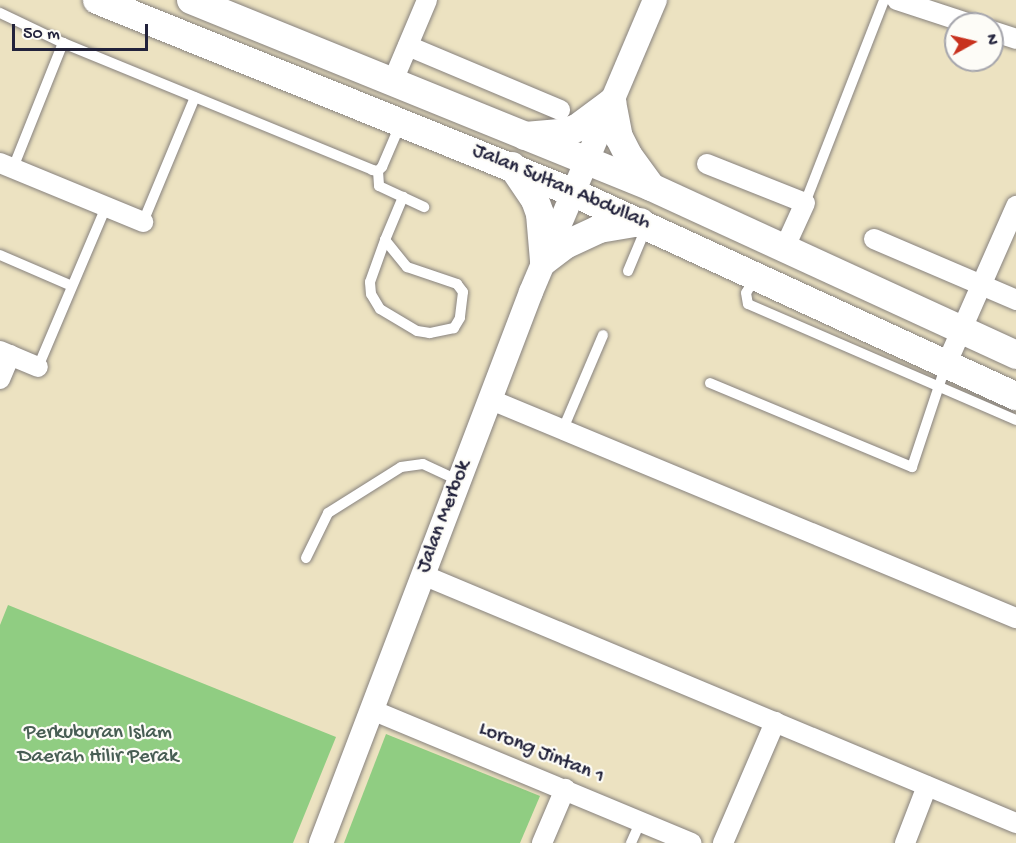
<!DOCTYPE html>
<html>
<head>
<meta charset="utf-8">
<style>
  body { margin:0 }
  #map { position:relative; width:1016px; height:843px; overflow:hidden; background:#ece2c1; font-family:"Gochi Hand",sans-serif }
  div>[style] { position:absolute }
  .green>* { inset:0; background:#90cd82 }
  .roads { filter:drop-shadow(0 0 2px #87827e) drop-shadow(0 0 2px #87827e) }
  .service>* { height:10px; margin:-5px; padding:0 5px; transform-origin:5px; border-radius:5px; background:#fff }
  .minor>* { height:20px; margin:-10px; padding:0 10px; transform-origin:10px; border-radius:10px; background:#fff }
  .tertiary>* { height:24px; margin:-12px; padding:0 12px; transform-origin:12px; border-radius:12px; background:#fff }
  .secondary>* { height:28px; margin:-14px; padding:0 14px; transform-origin:14px; border-radius:14px; background:#fff }
  span { translate:-50% -50%; white-space:nowrap; text-align:center; line-height:1.15; -webkit-text-stroke:4.5px #fdfcf7; paint-order:stroke }
  .street-label { font-size:21px; color:#22223b }
  .park-label { font-size:21px; color:#485e54 }
  .north { position:absolute; left:944px; top:12px; width:60px; height:60px; box-sizing:border-box; background:#fdfcf7; border:2px solid #a5a5ac; border-radius:50%; rotate:82deg; font-size:16px; font-weight:700; line-height:24px; text-align:center; color:#22223b }
  .north::after { content:''; display:block; margin:auto; width:21px; height:27px; background:#c8321e; clip-path:polygon(50% 0,100% 100%,50% 72%,0 100%) }
  .scale { position:absolute; left:12px; top:24px; width:136px; height:27px; box-sizing:border-box; border:3px solid #22223b; border-top:0; padding-left:8px; font-size:18px; line-height:21px; white-space:nowrap; color:#22223b; -webkit-text-stroke:4px #fdfcf7; paint-order:stroke }
</style>
</head>
<body>
<div id="map">
  <div class="green">
    <div style="clip-path:polygon(8px 605px,336px 737px,293px 843px,0 843px,0 625px)"></div>
    <div style="clip-path:polygon(386px 734px,540px 796px,520px 843px,344px 843px)"></div>
  </div>
  <div class="roads">
    <div class="service">
      <div style="left:0;top:13px;width:70px;rotate:25.5deg"></div>
      <div style="left:63px;top:43px;width:334px;rotate:22.3deg"></div>
      <div style="left:372px;top:170px;width:6px;rotate:9deg"></div>
      <div style="left:378px;top:171px;width:6px;rotate:-45deg"></div>
      <div style="left:382px;top:167px;width:46px;rotate:-66.8deg"></div>
      <div style="left:13px;top:168px;width:135px;rotate:-68.2deg"></div>
      <div style="left:378px;top:171px;width:15px;rotate:86deg"></div>
      <div style="left:379px;top:186px;width:50px;rotate:25deg"></div>
      <div style="left:805px;top:203px;width:218px;rotate:-68.7deg"></div>
      <div style="left:143px;top:222px;width:135px;rotate:-67.4deg"></div>
      <div style="left:385px;top:240px;width:35px;rotate:51deg"></div>
      <div style="left:407px;top:267px;width:53px;rotate:18.8deg"></div>
      <div style="left:457px;top:284px;width:10px;rotate:53deg"></div>
      <div style="left:463px;top:292px;width:26px;rotate:97deg"></div>
      <div style="left:460px;top:318px;width:12px;rotate:121deg"></div>
      <div style="left:454px;top:328px;width:25px;rotate:168deg"></div>
      <div style="left:430px;top:333px;width:13px;rotate:-171deg"></div>
      <div style="left:417px;top:331px;width:43px;rotate:-149.3deg"></div>
      <div style="left:380px;top:309px;width:17px;rotate:-121deg"></div>
      <div style="left:371px;top:294px;width:12px;rotate:-95deg"></div>
      <div style="left:370px;top:282px;width:45px;rotate:-70.3deg"></div>
      <div style="left:385px;top:240px;width:47px;rotate:-67.3deg"></div>
      <div style="left:0;top:255px;width:78px;rotate:23.3deg"></div>
      <div style="left:628px;top:271px;width:47px;rotate:-67.3deg"></div>
      <div style="left:755px;top:278px;width:17px;rotate:121deg"></div>
      <div style="left:746px;top:293px;width:11px;rotate:80deg"></div>
      <div style="left:748px;top:304px;width:292px;rotate:23.4deg"></div>
      <div style="left:38px;top:367px;width:174px;rotate:-67deg"></div>
      <div style="left:710px;top:383px;width:219px;rotate:22.6deg"></div>
      <div style="left:912px;top:467px;width:108px;rotate:-71.6deg"></div>
      <div style="left:563px;top:429px;width:102px;rotate:-66.9deg"></div>
      <div style="left:306px;top:558px;width:50px;rotate:-63.9deg"></div>
      <div style="left:328px;top:513px;width:86px;rotate:-32.2deg"></div>
      <div style="left:401px;top:467px;width:22px;rotate:-8deg"></div>
      <div style="left:423px;top:464px;width:38px;rotate:25deg"></div>
      <div style="left:631px;top:843px;width:24px;rotate:-66deg"></div>
    </div>
    <div class="minor">
      <div style="left:897px;top:0;width:77px;rotate:18.2deg"></div>
      <div style="left:992px;top:31px;width:25px;rotate:18deg"></div>
      <div style="left:408px;top:46px;width:165px;rotate:22.8deg"></div>
      <div style="left:392px;top:83px;width:90px;rotate:-67.1deg"></div>
      <div style="left:0;top:163px;width:155px;rotate:22.4deg"></div>
      <div style="left:707px;top:164px;width:105px;rotate:21.7deg"></div>
      <div style="left:805px;top:203px;width:51px;rotate:114.5deg"></div>
      <div style="left:874px;top:239px;width:155px;rotate:23.2deg"></div>
      <div style="left:0;top:351px;width:41px;rotate:22.8deg"></div>
      <div style="left:946px;top:365px;width:174px;rotate:-66.2deg"></div>
      <div style="left:0;top:379px;width:26px;rotate:-67deg"></div>
      <div style="left:489px;top:399px;width:571px;rotate:22.57deg"></div>
      <div style="left:423px;top:575px;width:643px;rotate:22.7deg"></div>
      <div style="left:372px;top:710px;width:346px;rotate:22.6deg"></div>
      <div style="left:542px;top:843px;width:59px;rotate:-66.9deg"></div>
      <div style="left:723px;top:843px;width:132px;rotate:-66.7deg"></div>
      <div style="left:905px;top:843px;width:61px;rotate:-68.9deg"></div>
    </div>
    <div class="tertiary">
      <div style="left:321px;top:843px;width:590px;rotate:-69.14deg"></div>
      <div style="left:531px;top:292px;width:317px;rotate:-67deg"></div>
    </div>
    <div class="secondary">
      <div style="left:97px;top:0;width:515px;rotate:22.03deg"></div>
      <div style="left:574px;top:193px;width:486px;rotate:24.7deg"></div>
      <div style="left:191px;top:0;width:497px;rotate:22.1deg"></div>
      <div style="left:651px;top:187px;width:402px;rotate:24.7deg"></div>
      <div style="left:612px;top:102px;width:36px;rotate:79deg"></div>
      <div style="left:619px;top:137px;width:20px;rotate:63deg"></div>
      <div style="left:628px;top:155px;width:39px;rotate:54deg"></div>
      <div style="left:525px;top:136px;width:38px;rotate:-5deg"></div>
      <div style="left:563px;top:133px;width:15px;rotate:-20deg"></div>
      <div style="left:577px;top:128px;width:44px;rotate:-36.6deg"></div>
      <div style="left:512px;top:166px;width:41px;rotate:55.9deg"></div>
      <div style="left:535px;top:200px;width:15px;rotate:70deg"></div>
      <div style="left:540px;top:214px;width:47px;rotate:85.1deg"></div>
      <div style="left:544px;top:261px;width:26px;rotate:-37deg"></div>
      <div style="left:565px;top:245px;width:38px;rotate:-25deg"></div>
      <div style="left:599px;top:229px;width:42px;rotate:-9.7deg"></div>
    </div>
  </div>
  <div class="street-label">
    <span style="left:561px;top:188px;rotate:23deg">Jalan Sultan Abdullah</span>
    <span style="left:445px;top:517px;rotate:-69deg">Jalan Merbok</span>
    <span style="left:541px;top:754px;rotate:22deg">Lorong Jintan 1</span>
  </div>
  <div class="park-label">
    <span style="left:98px;top:746px">Perkuburan Islam<br>Daerah Hilir Perak</span>
  </div>
  <div class="north">N</div>
  <div class="scale">50 m</div>
</div>
</body>
</html>
